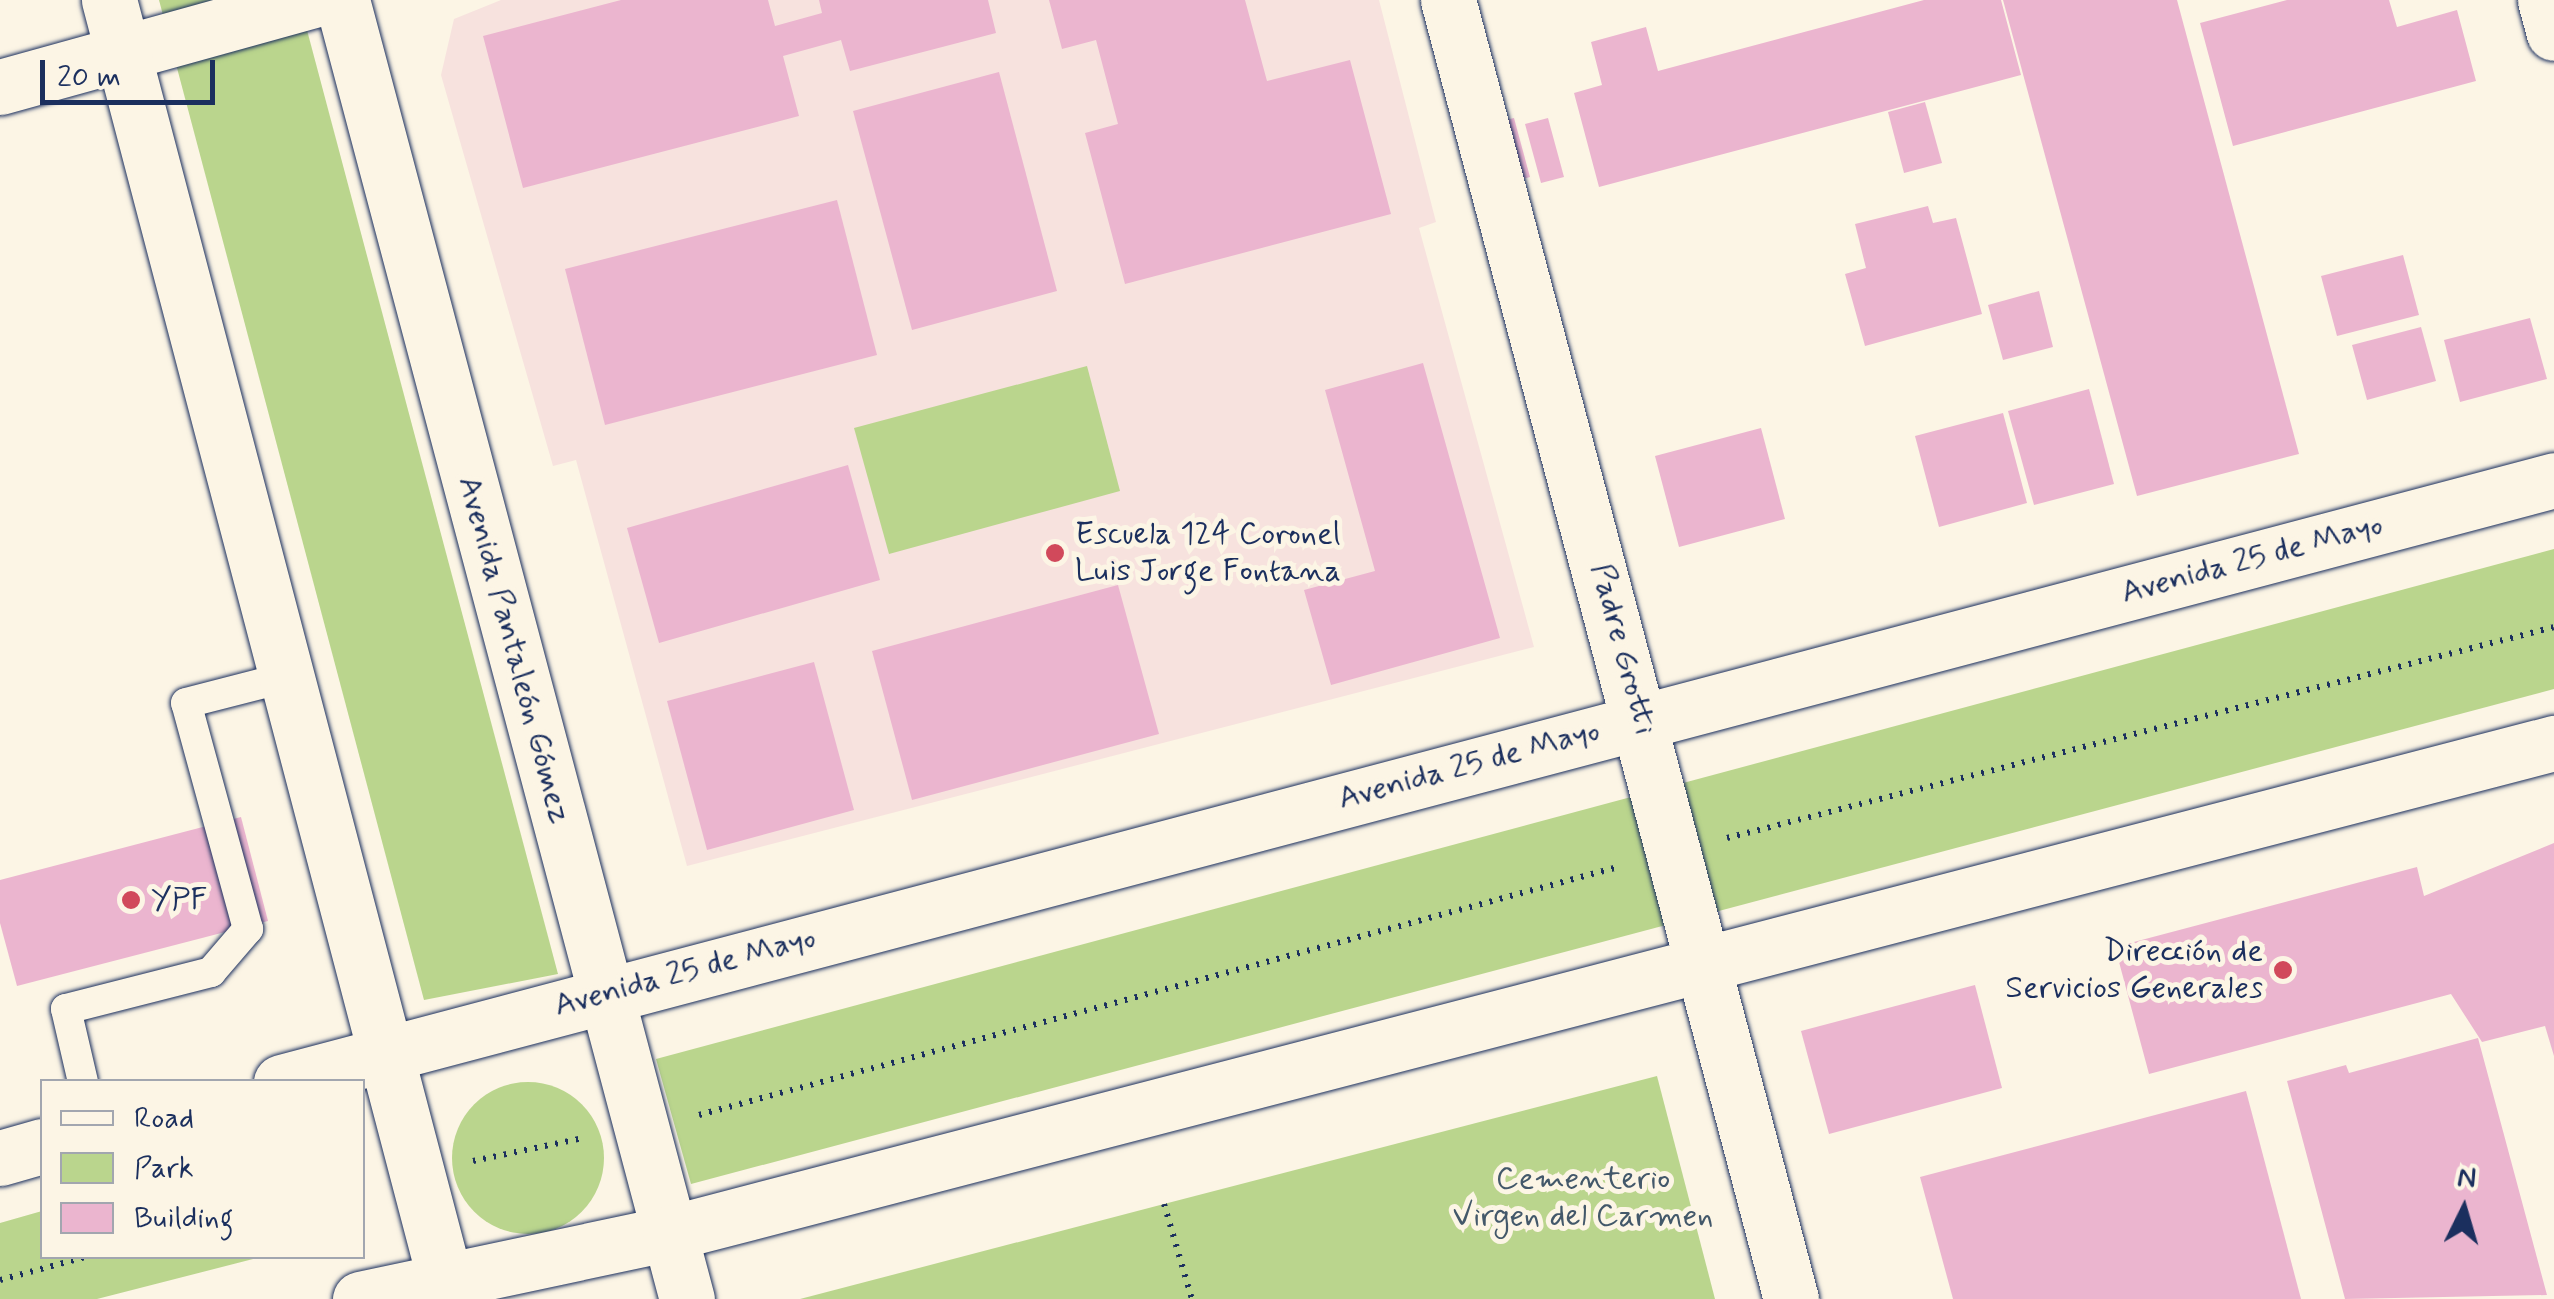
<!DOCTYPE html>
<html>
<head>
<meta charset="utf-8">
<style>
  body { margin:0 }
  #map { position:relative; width:2554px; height:1299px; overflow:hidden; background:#fcf5e5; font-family:Mynerve,sans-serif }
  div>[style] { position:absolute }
  .built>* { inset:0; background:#f7e2de }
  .green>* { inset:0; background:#bad58d }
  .round { border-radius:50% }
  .building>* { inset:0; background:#ebb5cf }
  .path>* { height:6px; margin-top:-3px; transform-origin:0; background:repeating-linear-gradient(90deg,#1b2f5e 0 2.5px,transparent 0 10.5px) }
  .roads { filter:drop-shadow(0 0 2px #1b2f5e) drop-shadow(0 0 2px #1b2f5e) }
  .lane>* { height:30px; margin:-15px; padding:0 15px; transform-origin:15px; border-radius:15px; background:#fcf5e5 }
  .street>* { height:55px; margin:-27.5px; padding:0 27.5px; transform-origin:27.5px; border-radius:27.5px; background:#fcf5e5 }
  .secondary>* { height:55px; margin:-27.5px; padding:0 27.5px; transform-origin:27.5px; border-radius:27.5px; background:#fcf5e5 }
  .dots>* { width:28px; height:28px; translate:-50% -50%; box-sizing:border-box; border:5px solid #fcf5e5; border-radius:50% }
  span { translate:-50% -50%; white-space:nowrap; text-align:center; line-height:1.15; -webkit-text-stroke:10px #fcf5e5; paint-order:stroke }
  .poi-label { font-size:32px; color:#1b2f5e }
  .left { translate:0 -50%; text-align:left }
  .right { translate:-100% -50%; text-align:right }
  .street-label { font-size:32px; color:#1b2f5e }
  .park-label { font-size:32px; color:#43586a }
  .legend { position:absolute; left:40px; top:1079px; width:325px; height:180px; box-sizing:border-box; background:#fcf5e5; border:2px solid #a2a6af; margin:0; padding:12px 18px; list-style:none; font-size:30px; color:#1b2f5e }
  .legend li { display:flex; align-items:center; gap:20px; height:50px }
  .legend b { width:50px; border:2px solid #a2a6af }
  .north { position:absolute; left:2414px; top:1159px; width:100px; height:100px; -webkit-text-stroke:8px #fcf5e5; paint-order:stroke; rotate:5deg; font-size:28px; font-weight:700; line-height:40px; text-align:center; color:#1b2f5e }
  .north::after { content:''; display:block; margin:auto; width:35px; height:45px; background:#1b2f5e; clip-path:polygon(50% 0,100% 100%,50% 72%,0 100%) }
  .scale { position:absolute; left:40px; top:60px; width:175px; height:45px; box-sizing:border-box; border:5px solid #1b2f5e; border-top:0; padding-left:12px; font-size:30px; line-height:35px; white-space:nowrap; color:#1b2f5e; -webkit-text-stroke:8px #fcf5e5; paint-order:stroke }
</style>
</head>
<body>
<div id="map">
  <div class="built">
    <div style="clip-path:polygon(501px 0,1379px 0,1436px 222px,1419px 228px,1534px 647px,687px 866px,576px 460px,553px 466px,441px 75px,454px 19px)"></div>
  </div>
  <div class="green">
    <div style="clip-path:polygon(159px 0,299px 0,558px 974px,424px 1000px)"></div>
    <div style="clip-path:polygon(1087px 366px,1120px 491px,889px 554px,854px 428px)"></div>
    <div style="clip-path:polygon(2554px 549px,2554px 689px,691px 1184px,656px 1059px)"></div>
    <div style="clip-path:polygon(1657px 1076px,1715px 1299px,800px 1299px,1164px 1204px)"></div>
    <div class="round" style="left:452px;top:1082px;width:152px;height:152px"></div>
    <div style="clip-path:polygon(42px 1211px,42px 1256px,261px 1257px,97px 1299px,0 1299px,0 1223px)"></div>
  </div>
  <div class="building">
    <div style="clip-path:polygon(621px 0,768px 0,775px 26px,822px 13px,819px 0,988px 0,996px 33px,850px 71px,841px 40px,783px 56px,799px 116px,523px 188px,483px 36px)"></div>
    <div style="clip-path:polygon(1049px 0,1245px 0,1267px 81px,1350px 60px,1391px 214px,1125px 284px,1085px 133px,1118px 124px,1096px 40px,1062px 49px)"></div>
    <div style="clip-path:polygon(1924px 0,2001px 0,2021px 75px,1599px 187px,1574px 93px,1602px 85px,1591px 42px,1646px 27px,1658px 71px)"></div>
    <div style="clip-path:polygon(2003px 0,2177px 0,2299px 454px,2137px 496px)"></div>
    <div style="clip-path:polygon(2287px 0,2389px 0,2397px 27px,2457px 10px,2476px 81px,2233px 146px,2200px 23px)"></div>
    <div style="clip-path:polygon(999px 72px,1057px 291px,912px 330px,853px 111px)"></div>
    <div style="clip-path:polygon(1925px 102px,1942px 163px,1904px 173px,1888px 112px)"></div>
    <div style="clip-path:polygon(1514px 118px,1530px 177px,1505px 184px,1489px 124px)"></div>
    <div style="clip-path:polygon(1548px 118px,1564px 177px,1541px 183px,1525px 124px)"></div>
    <div style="clip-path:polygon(837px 200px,877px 355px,605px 425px,565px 269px)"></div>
    <div style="clip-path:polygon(1928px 206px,1933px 223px,1956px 218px,1982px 314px,1865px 346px,1845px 274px,1866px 268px,1855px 224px)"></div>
    <div style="clip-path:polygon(2403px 255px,2419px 315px,2337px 336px,2321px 276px)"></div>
    <div style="clip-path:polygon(2039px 291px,2053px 347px,2003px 360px,1988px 305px)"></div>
    <div style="clip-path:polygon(2530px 318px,2547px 379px,2460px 402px,2444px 340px)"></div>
    <div style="clip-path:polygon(2421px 327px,2436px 381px,2367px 400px,2352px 345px)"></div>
    <div style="clip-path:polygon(1423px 363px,1500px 638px,1331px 685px,1304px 590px,1375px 571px,1325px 390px)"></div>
    <div style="clip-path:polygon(2089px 389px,2114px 484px,2034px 505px,2008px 411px)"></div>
    <div style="clip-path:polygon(2003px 413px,2027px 503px,1939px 527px,1915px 436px)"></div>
    <div style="clip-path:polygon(1761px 428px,1785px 519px,1679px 547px,1655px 456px)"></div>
    <div style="clip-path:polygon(848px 465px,880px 580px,659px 643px,627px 528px)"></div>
    <div style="clip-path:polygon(1118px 585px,1159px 734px,912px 800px,872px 651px)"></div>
    <div style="clip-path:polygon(814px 662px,854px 810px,707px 850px,667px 701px)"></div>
    <div style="clip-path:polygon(241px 817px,268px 921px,17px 986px,0 923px,0 880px)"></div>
    <div style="clip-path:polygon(2554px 843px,2554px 1056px,2545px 1026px,2482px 1042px,2451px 994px,2149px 1074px,2115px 947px,2417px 867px,2424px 896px)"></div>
    <div style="clip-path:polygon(1975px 985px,2002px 1088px,1829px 1134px,1801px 1031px)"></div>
    <div style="clip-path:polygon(2478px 1038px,2547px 1295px,2345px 1299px,2287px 1081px,2346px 1065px,2349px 1073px)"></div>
    <div style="clip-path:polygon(2246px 1091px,2301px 1299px,1953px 1299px,1920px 1177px)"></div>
  </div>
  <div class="path">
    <div style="left:1727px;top:838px;width:853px;rotate:-14.31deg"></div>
    <div style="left:699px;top:1115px;width:952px;rotate:-15.1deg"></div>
    <div style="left:473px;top:1161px;width:112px;rotate:-11.8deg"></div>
    <div style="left:1164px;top:1204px;width:99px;rotate:73.6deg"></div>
    <div style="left:0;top:1280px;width:92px;rotate:-15.1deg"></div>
  </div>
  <div class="roads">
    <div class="lane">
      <div style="left:83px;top:1082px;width:75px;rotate:-103.1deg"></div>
      <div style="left:66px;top:1009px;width:150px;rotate:-14.3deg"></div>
      <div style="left:211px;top:972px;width:57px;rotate:-49.3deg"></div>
      <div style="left:248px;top:929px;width:234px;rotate:-105.3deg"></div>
      <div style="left:186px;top:703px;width:104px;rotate:-14.4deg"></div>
    </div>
    <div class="street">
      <div style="left:1448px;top:0;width:1344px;rotate:75.21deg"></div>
      <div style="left:2545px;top:0;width:34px;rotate:75deg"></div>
      <div style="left:0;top:87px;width:325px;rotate:-15.5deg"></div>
    </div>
    <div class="secondary">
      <div style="left:109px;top:0;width:1343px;rotate:75.29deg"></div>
      <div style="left:342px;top:0;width:1344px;rotate:75.13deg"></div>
      <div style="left:281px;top:1082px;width:2351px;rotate:-14.83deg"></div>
      <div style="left:0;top:1158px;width:44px;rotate:-15.9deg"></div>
      <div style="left:360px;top:1299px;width:317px;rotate:-12deg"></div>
      <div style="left:670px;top:1233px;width:1947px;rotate:-14.58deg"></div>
    </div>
  </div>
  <div class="dots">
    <div style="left:1055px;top:553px;background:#d1495b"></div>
    <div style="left:131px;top:900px;background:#d1495b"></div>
    <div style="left:2283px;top:970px;background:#d1495b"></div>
  </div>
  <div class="poi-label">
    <span class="left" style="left:1075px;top:553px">Escuela 124 Coronel<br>Luis Jorge Fontana</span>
    <span class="left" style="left:151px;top:900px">YPF</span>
    <span class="right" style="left:2263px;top:970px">Dirección de<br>Servicios Generales</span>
  </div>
  <div class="street-label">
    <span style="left:2252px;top:559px;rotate:-15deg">Avenida 25 de Mayo</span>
    <span style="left:1623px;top:649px;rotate:75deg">Padre Grotti</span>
    <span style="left:514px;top:650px;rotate:75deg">Avenida Pantaleón Gómez</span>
    <span style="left:1469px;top:765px;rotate:-15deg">Avenida 25 de Mayo</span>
    <span style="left:685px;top:972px;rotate:-15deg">Avenida 25 de Mayo</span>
  </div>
  <div class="park-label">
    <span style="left:1583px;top:1198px">Cementerio<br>Virgen del Carmen</span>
  </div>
  <ul class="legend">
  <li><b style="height:12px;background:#fcf5e5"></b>Road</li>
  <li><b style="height:28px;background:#bad58d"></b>Park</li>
  <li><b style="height:28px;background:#ebb5cf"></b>Building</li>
  </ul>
  <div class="north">N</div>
  <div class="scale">20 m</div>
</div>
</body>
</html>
